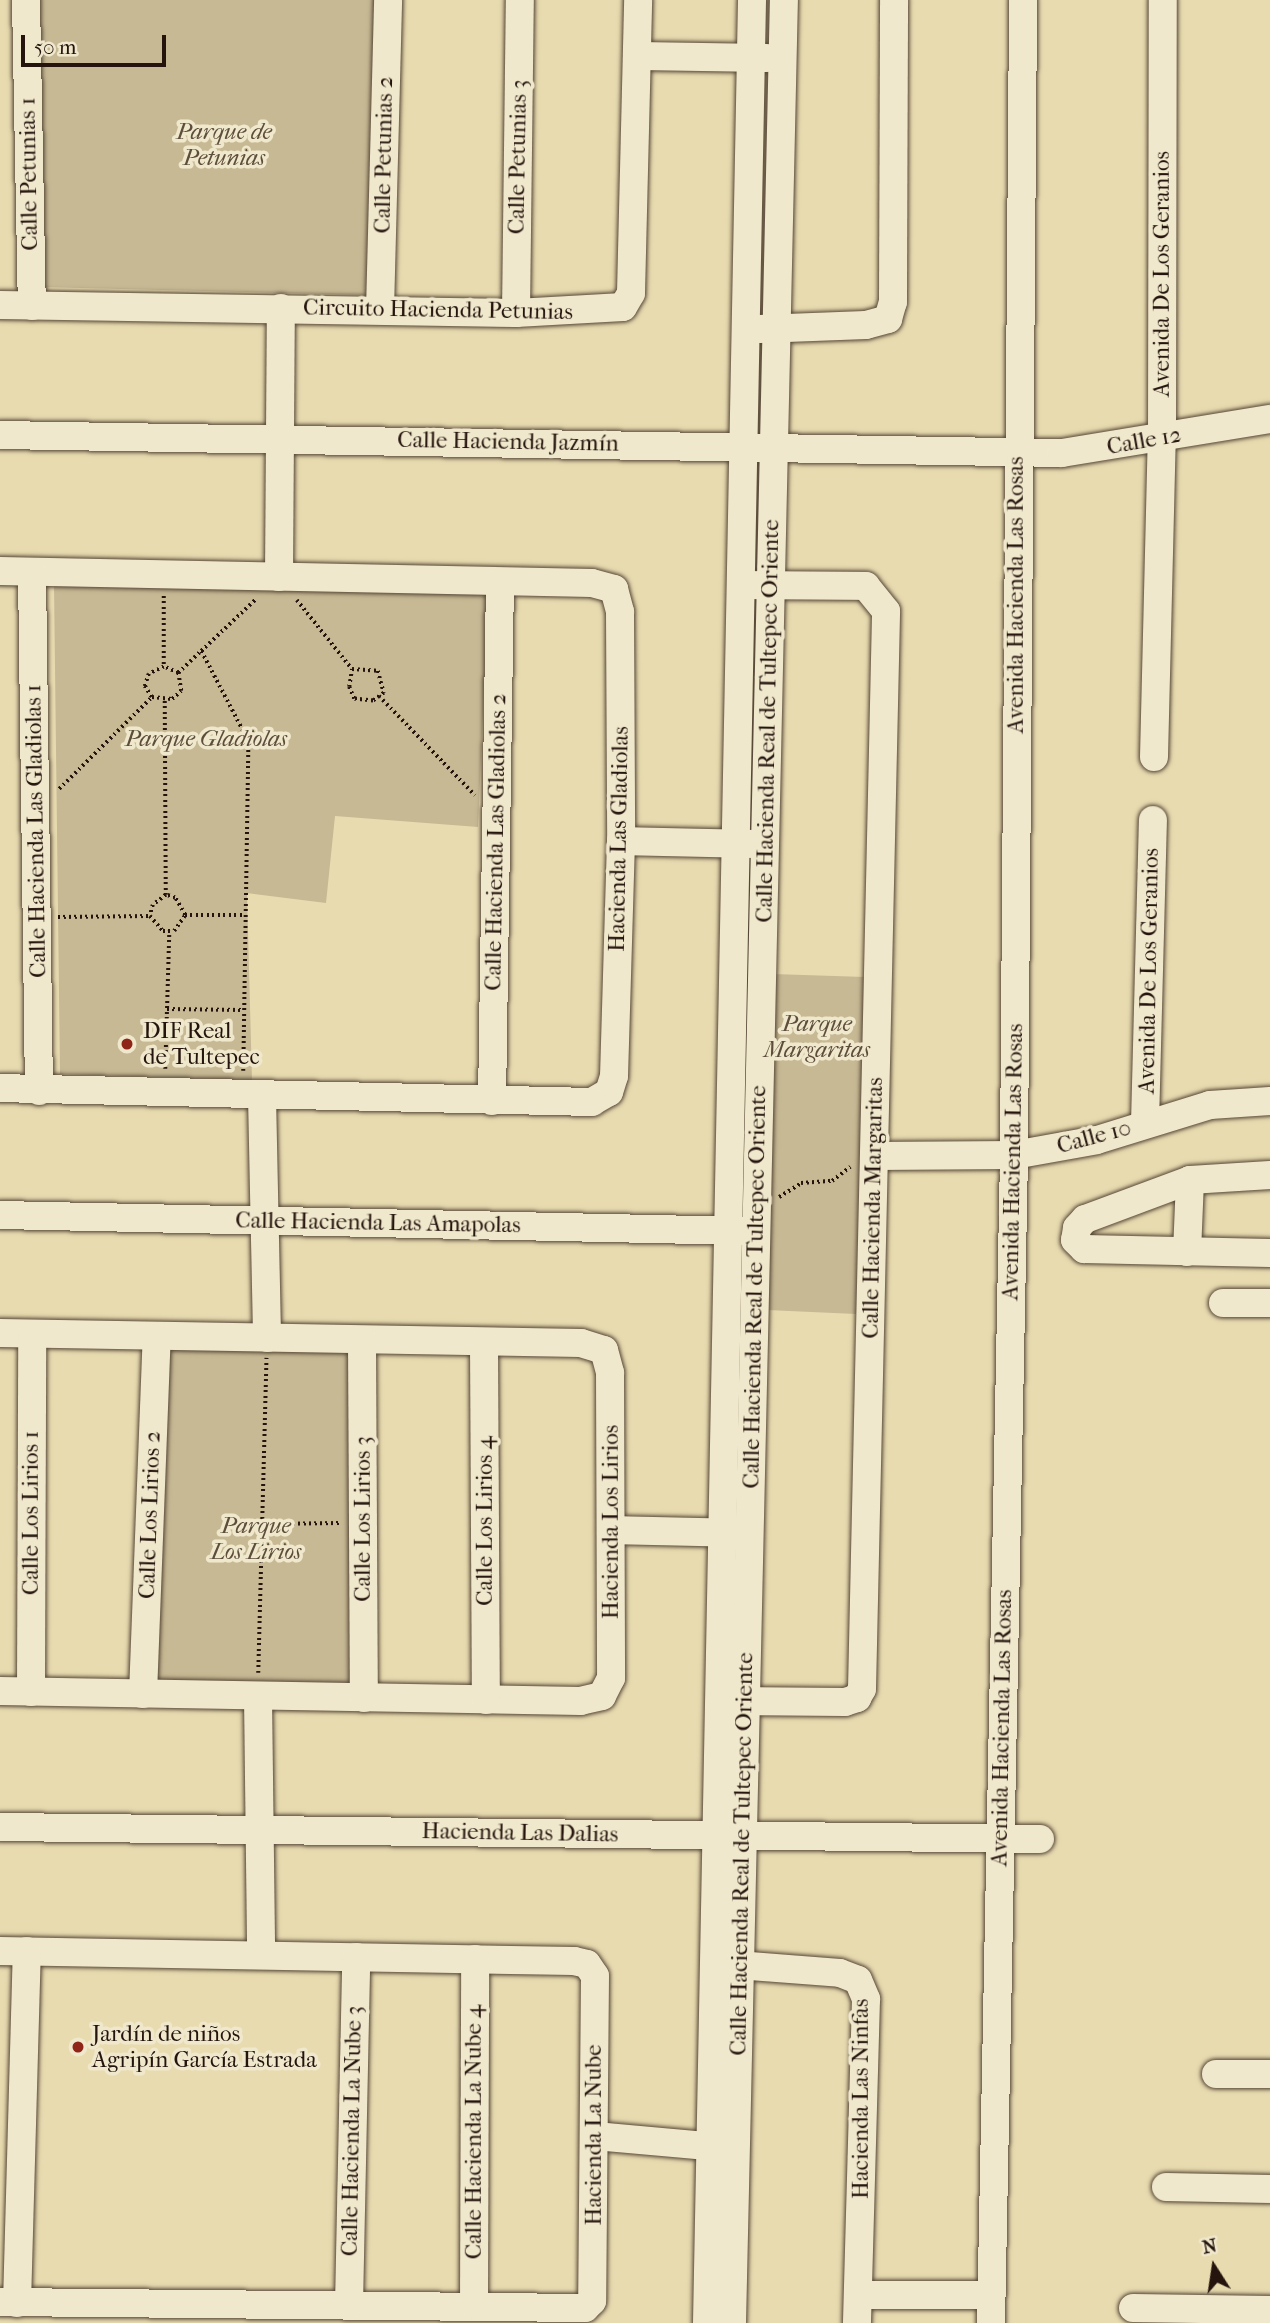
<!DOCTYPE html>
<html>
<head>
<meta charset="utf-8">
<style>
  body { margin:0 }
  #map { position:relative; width:1270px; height:2323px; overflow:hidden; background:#e8dbb0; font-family:"IM FELL French Canon",serif }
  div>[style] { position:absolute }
  .green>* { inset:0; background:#c7b994 }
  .path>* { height:3.5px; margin-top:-1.75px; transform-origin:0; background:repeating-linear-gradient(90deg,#24140d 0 2px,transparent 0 5.5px) }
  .roads { filter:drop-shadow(0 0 2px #554636) drop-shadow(0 0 2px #554636) }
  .minor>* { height:28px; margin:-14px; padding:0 14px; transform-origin:14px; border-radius:14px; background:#f0e8cc }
  .dots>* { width:19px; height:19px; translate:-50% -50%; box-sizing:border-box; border:4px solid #f0e8cc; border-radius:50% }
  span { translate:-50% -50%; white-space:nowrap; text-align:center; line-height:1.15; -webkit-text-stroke:7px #f0e8cc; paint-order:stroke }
  .park-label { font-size:23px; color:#5d4e3c; font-style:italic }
  .street-label { font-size:23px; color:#24140d }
  .poi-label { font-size:23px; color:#24140d }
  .left { translate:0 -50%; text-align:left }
  .north { position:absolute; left:1179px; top:2232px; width:70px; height:70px; -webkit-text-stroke:5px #f0e8cc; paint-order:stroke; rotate:348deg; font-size:19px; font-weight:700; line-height:28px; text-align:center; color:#24140d }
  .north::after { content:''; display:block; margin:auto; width:24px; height:32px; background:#24140d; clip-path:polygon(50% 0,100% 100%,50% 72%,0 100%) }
  .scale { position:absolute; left:21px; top:35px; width:145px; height:32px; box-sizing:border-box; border:4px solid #24140d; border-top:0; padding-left:9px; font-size:21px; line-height:24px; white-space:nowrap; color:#24140d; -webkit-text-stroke:5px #f0e8cc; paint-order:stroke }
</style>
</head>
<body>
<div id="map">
  <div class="green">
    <div style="clip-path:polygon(33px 0,377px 0,370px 295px,39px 287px)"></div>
    <div style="clip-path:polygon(54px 585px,488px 592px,478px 827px,335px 816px,326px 903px,247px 893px,252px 1080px,60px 1074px)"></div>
    <div style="clip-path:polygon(773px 974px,865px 977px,856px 1314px,767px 1310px)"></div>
    <div style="clip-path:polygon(162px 1342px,360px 1344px,356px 1691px,150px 1685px)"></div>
  </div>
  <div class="path">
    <div style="left:164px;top:596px;width:71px;rotate:90deg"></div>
    <div style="left:297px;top:600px;width:88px;rotate:51.4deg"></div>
    <div style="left:352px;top:669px;width:26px;rotate:4deg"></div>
    <div style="left:378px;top:671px;width:23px;rotate:75deg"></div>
    <div style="left:384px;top:693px;width:14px;rotate:144deg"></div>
    <div style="left:373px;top:701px;width:19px;rotate:-174deg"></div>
    <div style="left:354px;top:699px;width:13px;rotate:-113deg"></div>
    <div style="left:349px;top:687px;width:18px;rotate:-81deg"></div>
    <div style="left:178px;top:673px;width:15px;rotate:-157deg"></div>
    <div style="left:164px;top:667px;width:17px;rotate:155deg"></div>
    <div style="left:149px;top:674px;width:13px;rotate:108deg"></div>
    <div style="left:145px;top:686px;width:13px;rotate:58deg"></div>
    <div style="left:152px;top:697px;width:20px;rotate:6deg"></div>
    <div style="left:172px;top:699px;width:12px;rotate:-42deg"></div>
    <div style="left:181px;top:691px;width:18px;rotate:-99deg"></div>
    <div style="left:178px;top:673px;width:32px;rotate:-44deg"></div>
    <div style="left:379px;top:696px;width:138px;rotate:45.9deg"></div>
    <div style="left:165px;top:701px;width:194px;rotate:89.7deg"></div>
    <div style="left:166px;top:895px;width:16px;rotate:142deg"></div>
    <div style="left:153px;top:905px;width:11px;rotate:105deg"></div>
    <div style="left:150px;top:916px;width:20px;rotate:49deg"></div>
    <div style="left:163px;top:931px;width:11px"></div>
    <div style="left:174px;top:931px;width:19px;rotate:-55deg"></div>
    <div style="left:185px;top:915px;width:20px;rotate:-120deg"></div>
    <div style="left:175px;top:898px;width:9px;rotate:-162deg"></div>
    <div style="left:59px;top:789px;width:131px;rotate:-44.7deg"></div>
    <div style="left:185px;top:915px;width:59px"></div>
    <div style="left:58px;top:917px;width:92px;rotate:-0.6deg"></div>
    <div style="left:167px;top:1009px;width:76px;rotate:0.8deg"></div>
    <div style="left:165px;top:1069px;width:138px;rotate:-88.3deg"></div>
    <div style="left:243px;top:1071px;width:330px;rotate:-89.1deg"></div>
    <div style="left:248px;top:741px;width:102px;rotate:-117.6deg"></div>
    <div style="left:201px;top:651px;width:76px;rotate:-43.4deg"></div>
    <div style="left:779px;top:1197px;width:26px;rotate:-32deg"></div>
    <div style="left:801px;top:1183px;width:31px;rotate:-4deg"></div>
    <div style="left:832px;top:1181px;width:23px;rotate:-38deg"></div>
    <div style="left:265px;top:1524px;width:75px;rotate:-0.8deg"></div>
    <div style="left:258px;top:1673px;width:315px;rotate:-88.5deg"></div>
  </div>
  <div class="roads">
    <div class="minor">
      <div style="left:26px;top:0;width:306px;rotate:88.9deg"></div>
      <div style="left:637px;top:56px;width:130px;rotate:0.9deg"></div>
      <div style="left:0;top:305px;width:516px;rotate:0.89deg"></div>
      <div style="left:516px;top:313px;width:107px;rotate:-3.2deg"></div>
      <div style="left:623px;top:307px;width:16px;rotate:-60deg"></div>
      <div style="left:631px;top:293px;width:293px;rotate:-88.6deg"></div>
      <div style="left:380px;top:310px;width:310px;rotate:-88.5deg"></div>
      <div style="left:516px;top:313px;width:313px;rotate:-89.3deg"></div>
      <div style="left:760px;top:329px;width:106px;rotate:-2.2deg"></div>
      <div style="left:866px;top:325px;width:23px;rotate:-15deg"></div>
      <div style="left:888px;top:319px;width:18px;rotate:-74deg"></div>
      <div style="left:893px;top:302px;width:302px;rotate:-89.8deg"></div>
      <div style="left:0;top:435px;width:1062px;rotate:0.97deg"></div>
      <div style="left:1062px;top:453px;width:211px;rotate:-9.3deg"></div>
      <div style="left:0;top:571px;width:592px;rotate:1.16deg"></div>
      <div style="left:592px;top:583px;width:23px;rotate:15deg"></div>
      <div style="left:614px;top:589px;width:24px;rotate:75deg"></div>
      <div style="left:620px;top:612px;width:229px;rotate:89.7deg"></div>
      <div style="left:621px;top:841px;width:235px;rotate:91.7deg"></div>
      <div style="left:614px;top:1076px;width:17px;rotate:107deg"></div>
      <div style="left:609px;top:1092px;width:20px;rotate:150deg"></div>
      <div style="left:592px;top:1102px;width:592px;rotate:-178.65deg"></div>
      <div style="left:32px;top:572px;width:519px;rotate:89.23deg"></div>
      <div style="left:279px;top:577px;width:269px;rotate:-89.6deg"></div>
      <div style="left:1154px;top:757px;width:320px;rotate:-88.6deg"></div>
      <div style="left:1162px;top:437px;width:437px;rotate:-89.9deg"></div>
      <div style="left:621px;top:841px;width:130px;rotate:1.3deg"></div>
      <div style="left:262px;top:1096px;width:242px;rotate:88.8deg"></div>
      <div style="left:492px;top:1101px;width:518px;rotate:-89.12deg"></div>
      <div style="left:1145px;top:1123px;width:303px;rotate:-88.5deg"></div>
      <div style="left:874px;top:1156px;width:140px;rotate:-0.4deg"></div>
      <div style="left:1014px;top:1155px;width:84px;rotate:-10.2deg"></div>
      <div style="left:1097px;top:1140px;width:118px;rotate:-17.2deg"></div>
      <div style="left:1210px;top:1105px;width:60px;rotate:-3.8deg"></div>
      <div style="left:1270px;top:1175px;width:80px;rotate:176.4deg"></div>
      <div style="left:1190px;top:1180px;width:112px;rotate:159.6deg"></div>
      <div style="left:1085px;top:1219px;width:12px;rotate:132deg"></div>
      <div style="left:1077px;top:1228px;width:12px;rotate:99deg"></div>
      <div style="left:1075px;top:1240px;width:13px;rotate:45deg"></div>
      <div style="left:1084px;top:1249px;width:186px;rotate:1.2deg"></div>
      <div style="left:0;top:1215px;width:747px;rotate:1.23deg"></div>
      <div style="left:1187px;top:1252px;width:72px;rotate:-87.6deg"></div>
      <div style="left:1223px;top:1303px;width:47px"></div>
      <div style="left:0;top:1333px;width:581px;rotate:0.99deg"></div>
      <div style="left:581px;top:1343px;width:24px;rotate:17deg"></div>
      <div style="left:604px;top:1350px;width:24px;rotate:75deg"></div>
      <div style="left:610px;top:1373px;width:305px;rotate:89.8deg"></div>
      <div style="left:611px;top:1678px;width:20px;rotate:117deg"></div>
      <div style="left:602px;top:1696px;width:22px;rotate:167deg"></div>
      <div style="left:581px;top:1701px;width:581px;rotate:-179.01deg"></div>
      <div style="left:362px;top:1340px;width:358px;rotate:89.7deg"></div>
      <div style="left:484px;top:1342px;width:358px;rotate:89.7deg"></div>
      <div style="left:611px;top:1530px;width:130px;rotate:1.3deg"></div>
      <div style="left:31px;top:1692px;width:358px;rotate:-89.8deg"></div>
      <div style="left:143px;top:1694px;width:358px;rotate:-87.8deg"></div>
      <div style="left:258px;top:1696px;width:259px;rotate:89.3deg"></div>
      <div style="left:729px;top:1701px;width:116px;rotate:0.5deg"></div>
      <div style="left:845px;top:1702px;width:13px;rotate:-18deg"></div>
      <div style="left:857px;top:1698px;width:10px;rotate:-61deg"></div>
      <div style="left:862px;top:1689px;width:1078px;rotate:-88.72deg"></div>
      <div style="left:886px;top:611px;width:32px;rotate:-129deg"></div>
      <div style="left:866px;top:586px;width:113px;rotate:-179.5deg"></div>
      <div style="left:0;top:1827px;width:1040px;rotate:0.66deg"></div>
      <div style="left:0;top:1951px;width:574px;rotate:1deg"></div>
      <div style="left:574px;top:1961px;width:13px;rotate:13deg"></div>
      <div style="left:587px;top:1964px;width:14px;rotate:56deg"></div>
      <div style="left:595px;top:1976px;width:325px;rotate:90.5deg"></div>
      <div style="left:592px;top:2301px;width:10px;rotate:135deg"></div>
      <div style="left:585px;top:2308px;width:585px;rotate:-179.41deg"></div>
      <div style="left:724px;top:1964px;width:116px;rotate:4.4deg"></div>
      <div style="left:840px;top:1973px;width:19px;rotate:21deg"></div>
      <div style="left:858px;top:1980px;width:21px;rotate:67deg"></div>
      <div style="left:866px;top:1999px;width:324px;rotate:91.6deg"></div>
      <div style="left:1216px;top:2074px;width:54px"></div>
      <div style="left:595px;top:2136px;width:136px;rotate:5.1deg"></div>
      <div style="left:1166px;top:2187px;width:104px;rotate:1.1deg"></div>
      <div style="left:858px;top:2295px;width:133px"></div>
      <div style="left:17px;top:2303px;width:352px;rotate:-88.4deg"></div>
      <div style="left:349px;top:2305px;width:348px;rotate:-88.8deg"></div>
      <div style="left:474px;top:2305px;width:346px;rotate:-89.8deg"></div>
      <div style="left:1133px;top:2308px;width:137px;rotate:0.8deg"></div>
      <div style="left:707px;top:2323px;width:2323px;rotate:-88.89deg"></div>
      <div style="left:732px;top:2323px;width:2324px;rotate:-88.72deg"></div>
      <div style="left:991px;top:2323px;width:1168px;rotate:-88.87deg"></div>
      <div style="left:1014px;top:1155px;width:1155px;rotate:-89.55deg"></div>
    </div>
  </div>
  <div class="dots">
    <div style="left:127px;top:1044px;background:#8f2418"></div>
    <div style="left:78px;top:2047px;background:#8f2418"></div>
  </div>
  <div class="park-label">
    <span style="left:224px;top:145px">Parque de<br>Petunias</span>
    <span style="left:206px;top:739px">Parque Gladiolas</span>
    <span style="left:817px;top:1037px">Parque<br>Margaritas</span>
    <span style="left:256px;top:1539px">Parque<br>Los Lirios</span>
  </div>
  <div class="street-label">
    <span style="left:384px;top:155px;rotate:-89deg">Calle Petunias 2</span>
    <span style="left:518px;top:157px;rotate:-89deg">Calle Petunias 3</span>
    <span style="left:29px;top:174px;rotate:-91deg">Calle Petunias 1</span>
    <span style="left:1162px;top:274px;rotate:-90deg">Avenida De Los Geranios</span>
    <span style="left:438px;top:310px;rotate:1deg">Circuito Hacienda Petunias</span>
    <span style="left:1144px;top:441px;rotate:-10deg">Calle 12</span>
    <span style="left:508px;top:442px;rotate:1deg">Calle Hacienda Jazmín</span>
    <span style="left:1016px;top:595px;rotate:-90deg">Avenida Hacienda Las Rosas</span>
    <span style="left:768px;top:721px;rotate:-89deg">Calle Hacienda Real de Tultepec Oriente</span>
    <span style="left:36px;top:831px;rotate:-91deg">Calle Hacienda Las Gladiolas 1</span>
    <span style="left:619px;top:839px;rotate:-89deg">Hacienda Las Gladiolas</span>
    <span style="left:496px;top:842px;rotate:-89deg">Calle Hacienda Las Gladiolas 2</span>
    <span style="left:1149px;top:971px;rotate:-89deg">Avenida De Los Geranios</span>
    <span style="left:1094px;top:1137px;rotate:-15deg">Calle 10</span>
    <span style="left:1013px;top:1162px;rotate:-89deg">Avenida Hacienda Las Rosas</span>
    <span style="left:873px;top:1208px;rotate:-89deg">Calle Hacienda Margaritas</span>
    <span style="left:378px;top:1223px;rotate:1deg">Calle Hacienda Las Amapolas</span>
    <span style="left:755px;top:1287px;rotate:-89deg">Calle Hacienda Real de Tultepec Oriente</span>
    <span style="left:31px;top:1513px;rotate:-90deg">Calle Los Lirios 1</span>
    <span style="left:150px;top:1515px;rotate:-88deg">Calle Los Lirios 2</span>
    <span style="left:363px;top:1519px;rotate:-90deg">Calle Los Lirios 3</span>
    <span style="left:485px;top:1521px;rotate:-90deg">Calle Los Lirios 4</span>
    <span style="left:611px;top:1522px;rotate:-90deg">Hacienda Los Lirios</span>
    <span style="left:1002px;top:1728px;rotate:-89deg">Avenida Hacienda Las Rosas</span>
    <span style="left:520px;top:1833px;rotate:1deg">Hacienda Las Dalias</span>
    <span style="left:742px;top:1854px;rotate:-89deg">Calle Hacienda Real de Tultepec Oriente</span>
    <span style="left:861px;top:2099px;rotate:-90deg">Hacienda Las Ninfas</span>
    <span style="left:352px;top:2131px;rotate:-89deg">Calle Hacienda La Nube 3</span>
    <span style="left:474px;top:2132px;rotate:-90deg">Calle Hacienda La Nube 4</span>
    <span style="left:594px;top:2135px;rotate:-90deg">Hacienda La Nube</span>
  </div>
  <div class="poi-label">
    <span class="left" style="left:143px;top:1044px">DIF Real<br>de Tultepec</span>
    <span class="left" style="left:92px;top:2047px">Jardín de niños<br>Agripín García Estrada</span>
  </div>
  <div class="north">N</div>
  <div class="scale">50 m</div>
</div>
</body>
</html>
